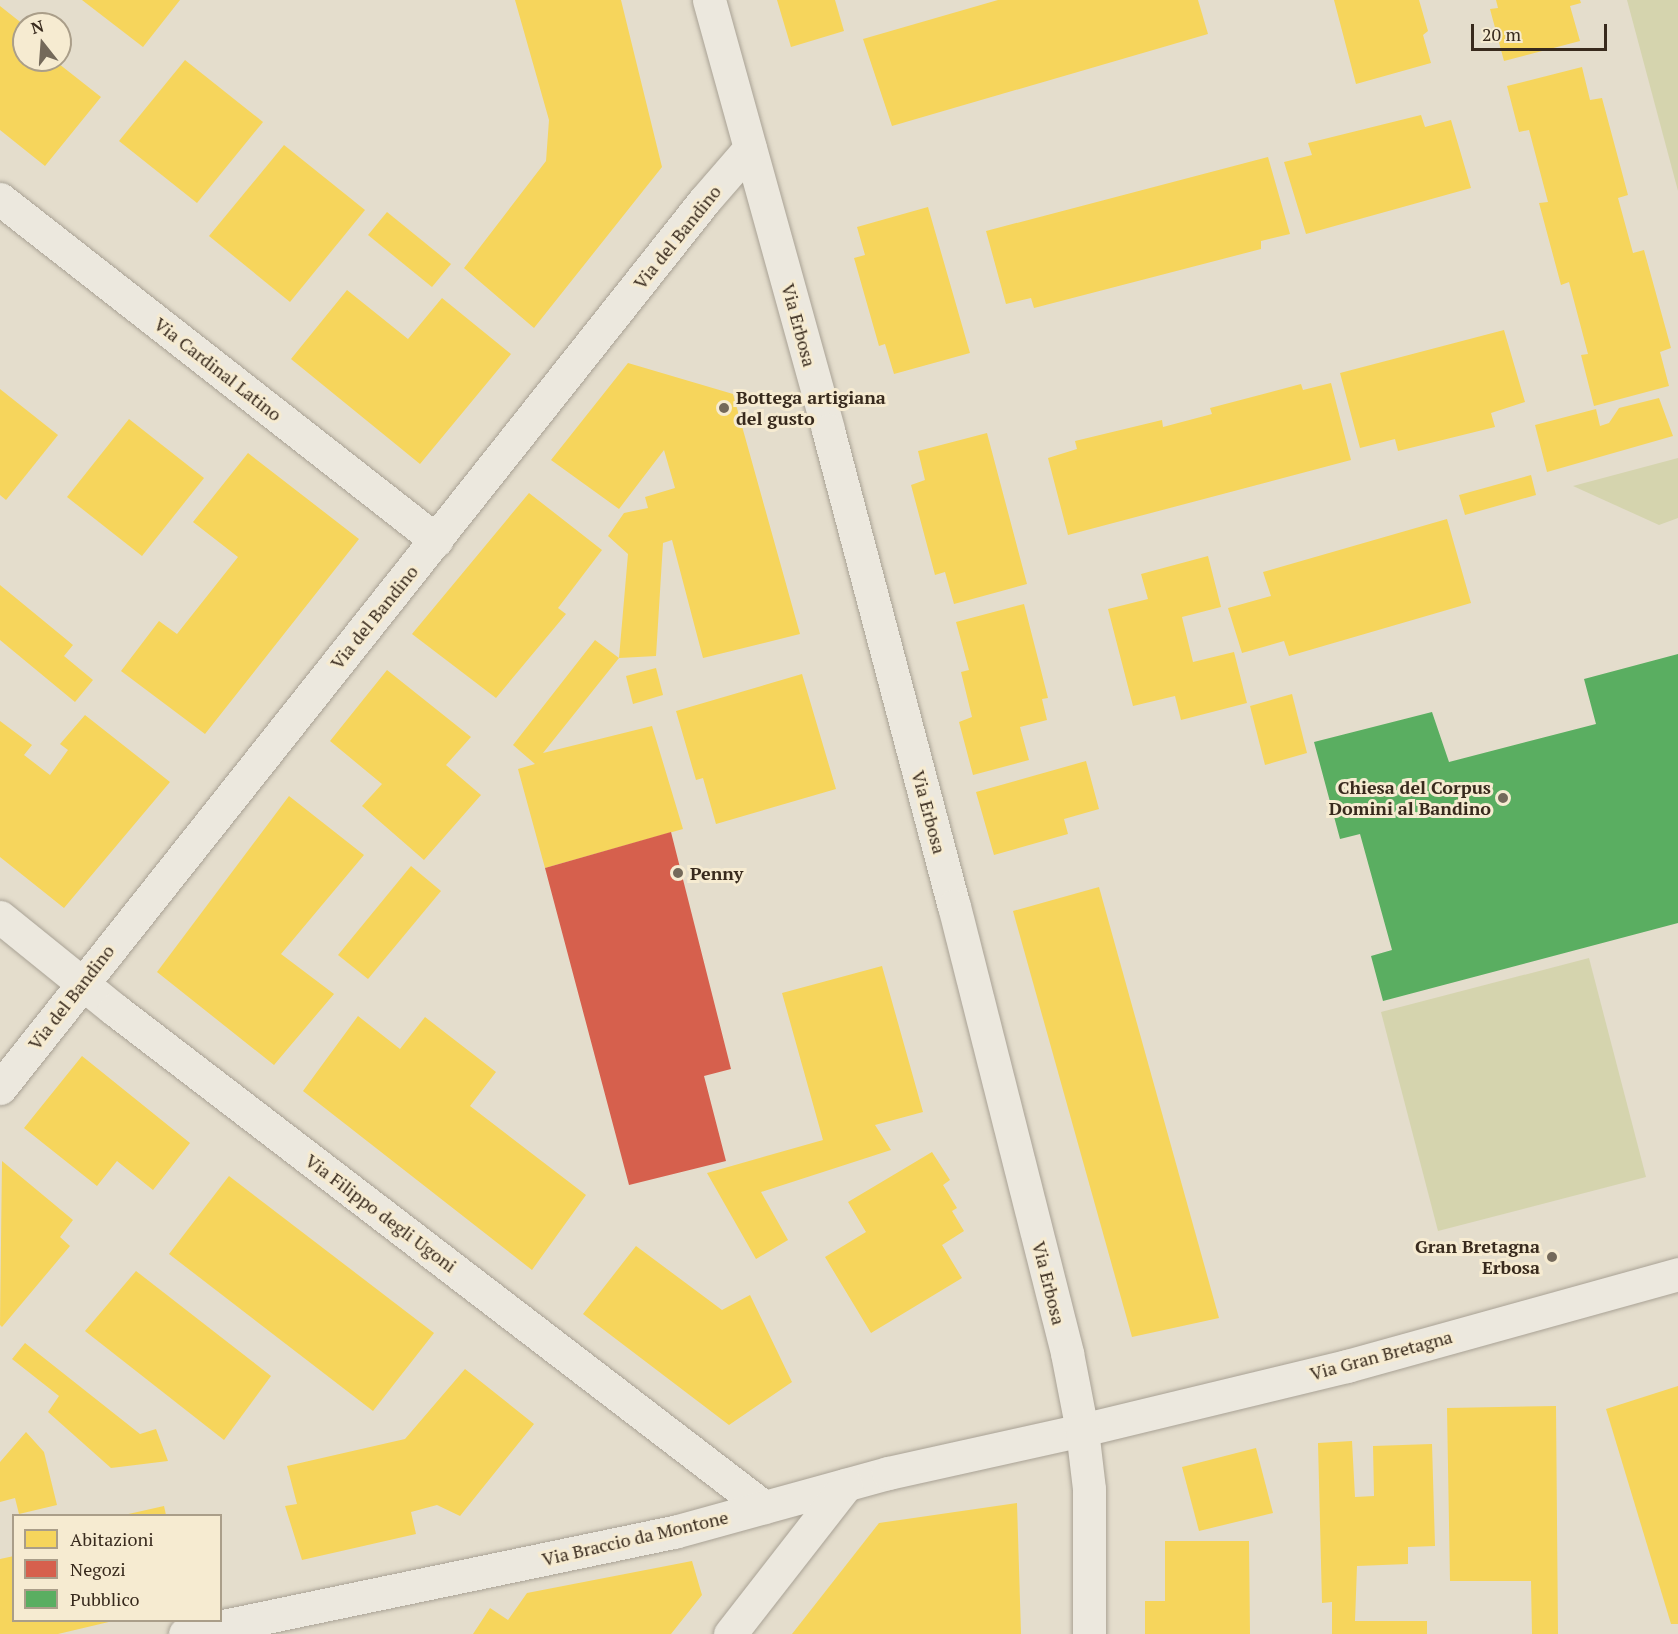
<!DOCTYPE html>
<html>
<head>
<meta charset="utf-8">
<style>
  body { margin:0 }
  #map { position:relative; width:1678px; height:1634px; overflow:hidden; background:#e4ddcc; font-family:"PT Serif",serif }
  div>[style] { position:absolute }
  .green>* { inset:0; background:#d5d4ae }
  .homes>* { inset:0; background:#f6d55c }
  .shops>* { inset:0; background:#d6604d }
  .public>* { inset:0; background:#5aae61 }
  .roads { filter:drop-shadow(0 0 2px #a9a295) drop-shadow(0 0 2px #a9a295) }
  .minor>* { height:33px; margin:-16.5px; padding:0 16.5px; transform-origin:16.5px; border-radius:16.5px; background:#ece8de }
  .secondary>* { height:33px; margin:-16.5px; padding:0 16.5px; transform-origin:16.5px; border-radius:16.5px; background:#ece8de }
  .dots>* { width:16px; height:16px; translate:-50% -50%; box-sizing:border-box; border:3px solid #f6ebd1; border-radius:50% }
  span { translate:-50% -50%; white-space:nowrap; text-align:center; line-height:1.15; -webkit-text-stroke:6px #f6ebd1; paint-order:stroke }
  .street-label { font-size:18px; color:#382a1d }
  .poi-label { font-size:18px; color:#382a1d; font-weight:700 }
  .left { translate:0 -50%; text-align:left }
  .right { translate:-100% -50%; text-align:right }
  .legend { position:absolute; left:12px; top:1514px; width:210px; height:108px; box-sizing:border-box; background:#f6ebd1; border:2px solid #aa9e89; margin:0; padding:8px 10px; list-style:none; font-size:18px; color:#382a1d }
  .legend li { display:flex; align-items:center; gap:12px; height:30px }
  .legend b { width:30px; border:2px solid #aa9e89 }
  .north { position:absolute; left:12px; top:12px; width:60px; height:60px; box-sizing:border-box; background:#f6ebd1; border:2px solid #aa9e89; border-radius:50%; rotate:343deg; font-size:16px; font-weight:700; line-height:24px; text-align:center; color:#382a1d }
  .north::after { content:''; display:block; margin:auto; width:21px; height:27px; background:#74695a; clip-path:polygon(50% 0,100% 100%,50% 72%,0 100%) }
  .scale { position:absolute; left:1471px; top:24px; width:136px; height:27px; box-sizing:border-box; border:3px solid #382a1d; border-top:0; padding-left:8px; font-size:18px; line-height:21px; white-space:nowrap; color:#382a1d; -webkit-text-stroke:4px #f6ebd1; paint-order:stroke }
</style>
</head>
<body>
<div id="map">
  <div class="green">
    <div style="clip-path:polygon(1627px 0,1678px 0,1678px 191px)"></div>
    <div style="clip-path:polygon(1678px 458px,1678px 518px,1659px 525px,1573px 486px)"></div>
    <div style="clip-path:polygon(1589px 958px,1646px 1177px,1438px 1231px,1381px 1012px)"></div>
  </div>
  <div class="homes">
    <div style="clip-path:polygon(82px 0,180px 0,143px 47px)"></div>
    <div style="clip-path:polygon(515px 0,621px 0,662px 167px,534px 328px,464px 268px,546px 161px,549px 120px)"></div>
    <div style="clip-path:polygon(777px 0,835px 0,844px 31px,791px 47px)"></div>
    <div style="clip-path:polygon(998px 0,1198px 0,1208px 34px,892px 126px,863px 39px)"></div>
    <div style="clip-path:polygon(1334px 0,1419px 0,1428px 31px,1423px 35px,1431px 63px,1356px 84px)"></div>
    <div style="clip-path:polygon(1496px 0,1580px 0,1581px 3px,1570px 6px,1580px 41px,1504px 61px,1490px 9px,1498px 8px)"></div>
    <div style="clip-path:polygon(0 6px,24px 25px,19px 31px,24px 36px,24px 60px,54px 60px,101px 97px,45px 166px,0 130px)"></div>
    <div style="clip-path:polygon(185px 60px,263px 122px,197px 203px,119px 141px)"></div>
    <div style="clip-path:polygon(1582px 67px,1590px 100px,1602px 98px,1628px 195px,1618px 198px,1633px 253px,1644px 250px,1671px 348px,1660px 352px,1669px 386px,1594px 406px,1581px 355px,1588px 354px,1569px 282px,1561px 285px,1539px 203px,1548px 202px,1529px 130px,1519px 132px,1507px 86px)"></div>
    <div style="clip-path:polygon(1421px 115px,1425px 127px,1451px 120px,1471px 188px,1306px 234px,1284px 162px,1312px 155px,1308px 143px)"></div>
    <div style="clip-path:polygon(284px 145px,365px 210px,290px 302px,209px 236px)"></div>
    <div style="clip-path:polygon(1268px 157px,1290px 234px,1261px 241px,1261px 249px,1034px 308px,1031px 298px,1006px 304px,986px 231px)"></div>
    <div style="clip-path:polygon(928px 207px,970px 353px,894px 374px,885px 344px,879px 346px,854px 258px,865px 255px,857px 227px)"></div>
    <div style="clip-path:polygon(387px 212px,451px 264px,432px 287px,368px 235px)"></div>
    <div style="clip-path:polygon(347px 290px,408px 339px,442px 298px,511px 354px,420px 464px,291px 359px)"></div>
    <div style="clip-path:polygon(1504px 330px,1525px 402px,1491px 413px,1495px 427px,1398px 451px,1395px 439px,1360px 448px,1340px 373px)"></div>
    <div style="clip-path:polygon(628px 363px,733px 394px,800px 634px,703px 658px,672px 540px,663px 543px,656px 656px,619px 658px,628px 554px,608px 536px,624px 513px,648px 508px,645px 497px,675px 488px,664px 450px,619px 509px,551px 460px)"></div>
    <div style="clip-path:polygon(1331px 383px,1351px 460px,1068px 535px,1048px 458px,1077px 449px,1075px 441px,1162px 420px,1163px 427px,1212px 414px,1210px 408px,1301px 384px,1303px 390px)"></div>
    <div style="clip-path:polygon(0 389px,58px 435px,6px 500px,0 495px)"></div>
    <div style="clip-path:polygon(1659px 398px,1673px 436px,1547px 472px,1535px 425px,1596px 409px,1600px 426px,1609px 423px,1619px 408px)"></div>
    <div style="clip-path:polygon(129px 419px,204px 478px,142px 556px,67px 497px)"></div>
    <div style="clip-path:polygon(987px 433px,1027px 584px,954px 604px,945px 572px,935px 575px,911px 485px,925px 480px,918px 451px)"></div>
    <div style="clip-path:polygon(248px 453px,359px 539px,205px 734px,121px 671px,159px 621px,177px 634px,238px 557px,193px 522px)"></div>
    <div style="clip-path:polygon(1531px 475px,1536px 495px,1465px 515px,1459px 495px)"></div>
    <div style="clip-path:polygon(529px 493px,602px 550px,558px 608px,566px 614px,496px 698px,412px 634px)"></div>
    <div style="clip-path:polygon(1447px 519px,1471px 603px,1289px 656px,1284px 641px,1242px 653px,1228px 608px,1271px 596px,1263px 572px)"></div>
    <div style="clip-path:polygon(1208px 556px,1221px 607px,1182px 617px,1193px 662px,1234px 652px,1247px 703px,1181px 720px,1175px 696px,1133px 706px,1108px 609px,1148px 599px,1141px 574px)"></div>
    <div style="clip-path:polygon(0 585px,73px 645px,64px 656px,93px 680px,75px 702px,0 640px)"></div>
    <div style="clip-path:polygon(1024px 604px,1048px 698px,1042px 699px,1047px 720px,1020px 727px,1029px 760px,973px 775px,959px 722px,972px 717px,961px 672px,969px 670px,956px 622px)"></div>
    <div style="clip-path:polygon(595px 640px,619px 658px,543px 753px,652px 726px,683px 829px,545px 868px,518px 769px,535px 764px,513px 745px)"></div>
    <div style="clip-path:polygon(656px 668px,663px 695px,633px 704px,626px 676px)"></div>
    <div style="clip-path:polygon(387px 670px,471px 737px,446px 765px,481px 795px,424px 860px,362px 806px,382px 784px,330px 741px)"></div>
    <div style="clip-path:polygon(802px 674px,836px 789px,716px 824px,703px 778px,696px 780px,676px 711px)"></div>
    <div style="clip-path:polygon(1292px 694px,1307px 753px,1265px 765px,1250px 706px)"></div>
    <div style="clip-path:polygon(85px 715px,170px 782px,64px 908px,0 857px,0 721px,32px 745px,24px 755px,50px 775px,68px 750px,60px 744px)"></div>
    <div style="clip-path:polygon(1086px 761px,1099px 809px,1064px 819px,1068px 834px,994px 855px,976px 792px)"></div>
    <div style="clip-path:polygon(289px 796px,364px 855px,281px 954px,334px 994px,274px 1065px,157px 972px)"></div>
    <div style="clip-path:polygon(411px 866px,441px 891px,368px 979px,338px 955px)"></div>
    <div style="clip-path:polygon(1099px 887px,1219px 1318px,1132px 1337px,1013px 911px)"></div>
    <div style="clip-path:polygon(882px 966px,923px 1112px,875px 1125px,891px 1150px,761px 1192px,788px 1240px,756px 1259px,707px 1173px,823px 1140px,782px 993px)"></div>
    <div style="clip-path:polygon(358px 1016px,400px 1049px,425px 1017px,496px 1072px,470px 1106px,586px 1195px,532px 1270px,303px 1091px)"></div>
    <div style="clip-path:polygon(82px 1056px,190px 1143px,153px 1190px,117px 1161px,97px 1186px,24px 1128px)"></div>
    <div style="clip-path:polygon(932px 1152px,950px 1180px,943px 1185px,957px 1208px,952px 1211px,964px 1231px,942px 1245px,962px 1278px,871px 1333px,825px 1257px,866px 1232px,848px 1202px)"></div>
    <div style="clip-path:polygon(2px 1161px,73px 1220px,60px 1237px,70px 1246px,2px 1327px,0 1325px)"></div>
    <div style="clip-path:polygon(229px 1176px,434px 1333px,373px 1411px,169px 1254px)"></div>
    <div style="clip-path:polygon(636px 1246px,722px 1310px,750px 1295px,792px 1382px,729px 1425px,583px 1314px)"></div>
    <div style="clip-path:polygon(136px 1271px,271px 1376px,224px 1440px,85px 1331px)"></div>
    <div style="clip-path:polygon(25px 1343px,140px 1434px,156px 1429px,168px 1461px,111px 1468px,48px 1412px,59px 1396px,12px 1359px)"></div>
    <div style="clip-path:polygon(465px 1369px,534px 1424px,460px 1516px,437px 1505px,411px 1512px,416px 1534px,302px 1560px,285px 1506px,297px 1504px,287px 1466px,405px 1439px)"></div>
    <div style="clip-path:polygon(1678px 1386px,1678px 1624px,1671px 1624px,1606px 1409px)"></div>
    <div style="clip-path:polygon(1556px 1406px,1558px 1634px,1532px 1634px,1531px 1581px,1450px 1581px,1447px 1408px)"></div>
    <div style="clip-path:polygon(26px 1432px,44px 1452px,57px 1505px,19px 1514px,15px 1498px,0 1502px,0 1462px)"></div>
    <div style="clip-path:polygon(1352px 1441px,1355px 1497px,1374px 1496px,1373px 1446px,1432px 1444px,1435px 1546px,1408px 1547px,1408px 1564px,1357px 1566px,1355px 1621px,1427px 1621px,1427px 1634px,1332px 1634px,1332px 1602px,1322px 1603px,1318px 1443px)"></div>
    <div style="clip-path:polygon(1256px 1448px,1273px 1513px,1199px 1531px,1182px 1467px)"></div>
    <div style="clip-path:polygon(1017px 1503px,1021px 1634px,792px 1634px,879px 1523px)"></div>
    <div style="clip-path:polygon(164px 1506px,166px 1515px,124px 1515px)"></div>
    <div style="clip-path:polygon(1165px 1541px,1249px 1541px,1250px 1634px,1145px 1634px,1145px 1601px,1165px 1601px)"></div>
    <div style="clip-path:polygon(14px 1556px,14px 1620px,113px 1621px,58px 1634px,0 1634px,0 1559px)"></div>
    <div style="clip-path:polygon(692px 1561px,702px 1595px,671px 1634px,473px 1634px,490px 1608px,508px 1620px,527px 1593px)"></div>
  </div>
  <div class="shops">
    <div style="clip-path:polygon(671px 832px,731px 1069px,704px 1076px,726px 1161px,629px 1185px,545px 868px)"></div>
  </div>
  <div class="public">
    <div style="clip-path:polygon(1678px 654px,1678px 923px,1383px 1001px,1371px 956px,1392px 950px,1360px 834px,1340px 839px,1314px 742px,1432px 712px,1449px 762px,1596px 724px,1584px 679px)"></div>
  </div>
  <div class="roads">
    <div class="minor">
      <div style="left:0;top:199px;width:554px;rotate:38.03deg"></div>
      <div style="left:0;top:917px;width:146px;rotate:38.9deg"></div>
      <div style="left:114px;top:1009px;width:819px;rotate:37.46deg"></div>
      <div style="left:0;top:1088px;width:1132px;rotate:-51.56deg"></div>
      <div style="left:704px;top:201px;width:70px;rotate:-49deg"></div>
      <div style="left:185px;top:1634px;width:500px;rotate:-11.8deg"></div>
      <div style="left:674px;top:1532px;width:222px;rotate:-15.4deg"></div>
      <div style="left:888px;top:1473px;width:199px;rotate:-12.5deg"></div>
      <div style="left:1082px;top:1430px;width:273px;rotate:-13.6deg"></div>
      <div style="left:1347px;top:1366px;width:344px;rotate:-15.5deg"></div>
      <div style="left:730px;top:1634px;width:189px;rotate:-52.1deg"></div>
    </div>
    <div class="secondary">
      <div style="left:709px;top:0;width:446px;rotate:74.5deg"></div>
      <div style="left:828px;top:430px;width:492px;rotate:75.2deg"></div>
      <div style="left:954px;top:906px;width:461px;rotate:75.8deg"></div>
      <div style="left:1067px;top:1353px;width:78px;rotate:79deg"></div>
      <div style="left:1082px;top:1430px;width:59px;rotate:83.2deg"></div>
      <div style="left:1089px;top:1489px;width:145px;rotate:90deg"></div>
    </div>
  </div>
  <div class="dots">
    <div style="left:724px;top:408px;background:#74695a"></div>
    <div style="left:1503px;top:798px;background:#74695a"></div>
    <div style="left:678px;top:873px;background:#74695a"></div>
    <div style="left:1552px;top:1257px;background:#74695a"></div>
  </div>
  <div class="street-label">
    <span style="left:677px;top:237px;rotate:-51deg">Via del Bandino</span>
    <span style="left:799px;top:325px;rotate:75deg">Via Erbosa</span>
    <span style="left:218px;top:369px;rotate:38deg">Via Cardinal Latino</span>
    <span style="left:374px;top:617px;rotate:-51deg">Via del Bandino</span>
    <span style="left:929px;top:812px;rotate:75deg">Via Erbosa</span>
    <span style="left:71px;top:997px;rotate:-52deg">Via del Bandino</span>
    <span style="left:381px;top:1213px;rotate:37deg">Via Filippo degli Ugoni</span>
    <span style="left:1049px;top:1283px;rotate:76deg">Via Erbosa</span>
    <span style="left:1381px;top:1355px;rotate:-15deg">Via Gran Bretagna</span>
    <span style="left:635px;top:1538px;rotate:-13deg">Via Braccio da Montone</span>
  </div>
  <div class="poi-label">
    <span class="left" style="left:736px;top:408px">Bottega artigiana<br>del gusto</span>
    <span class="right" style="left:1491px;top:798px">Chiesa del Corpus<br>Domini al Bandino</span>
    <span class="left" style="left:690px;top:873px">Penny</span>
    <span class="right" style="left:1540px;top:1257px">Gran Bretagna<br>Erbosa</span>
  </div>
  <ul class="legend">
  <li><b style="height:16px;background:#f6d55c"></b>Abitazioni</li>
  <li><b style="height:16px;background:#d6604d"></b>Negozi</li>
  <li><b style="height:16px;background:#5aae61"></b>Pubblico</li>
  </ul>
  <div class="north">N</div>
  <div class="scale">20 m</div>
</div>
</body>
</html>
